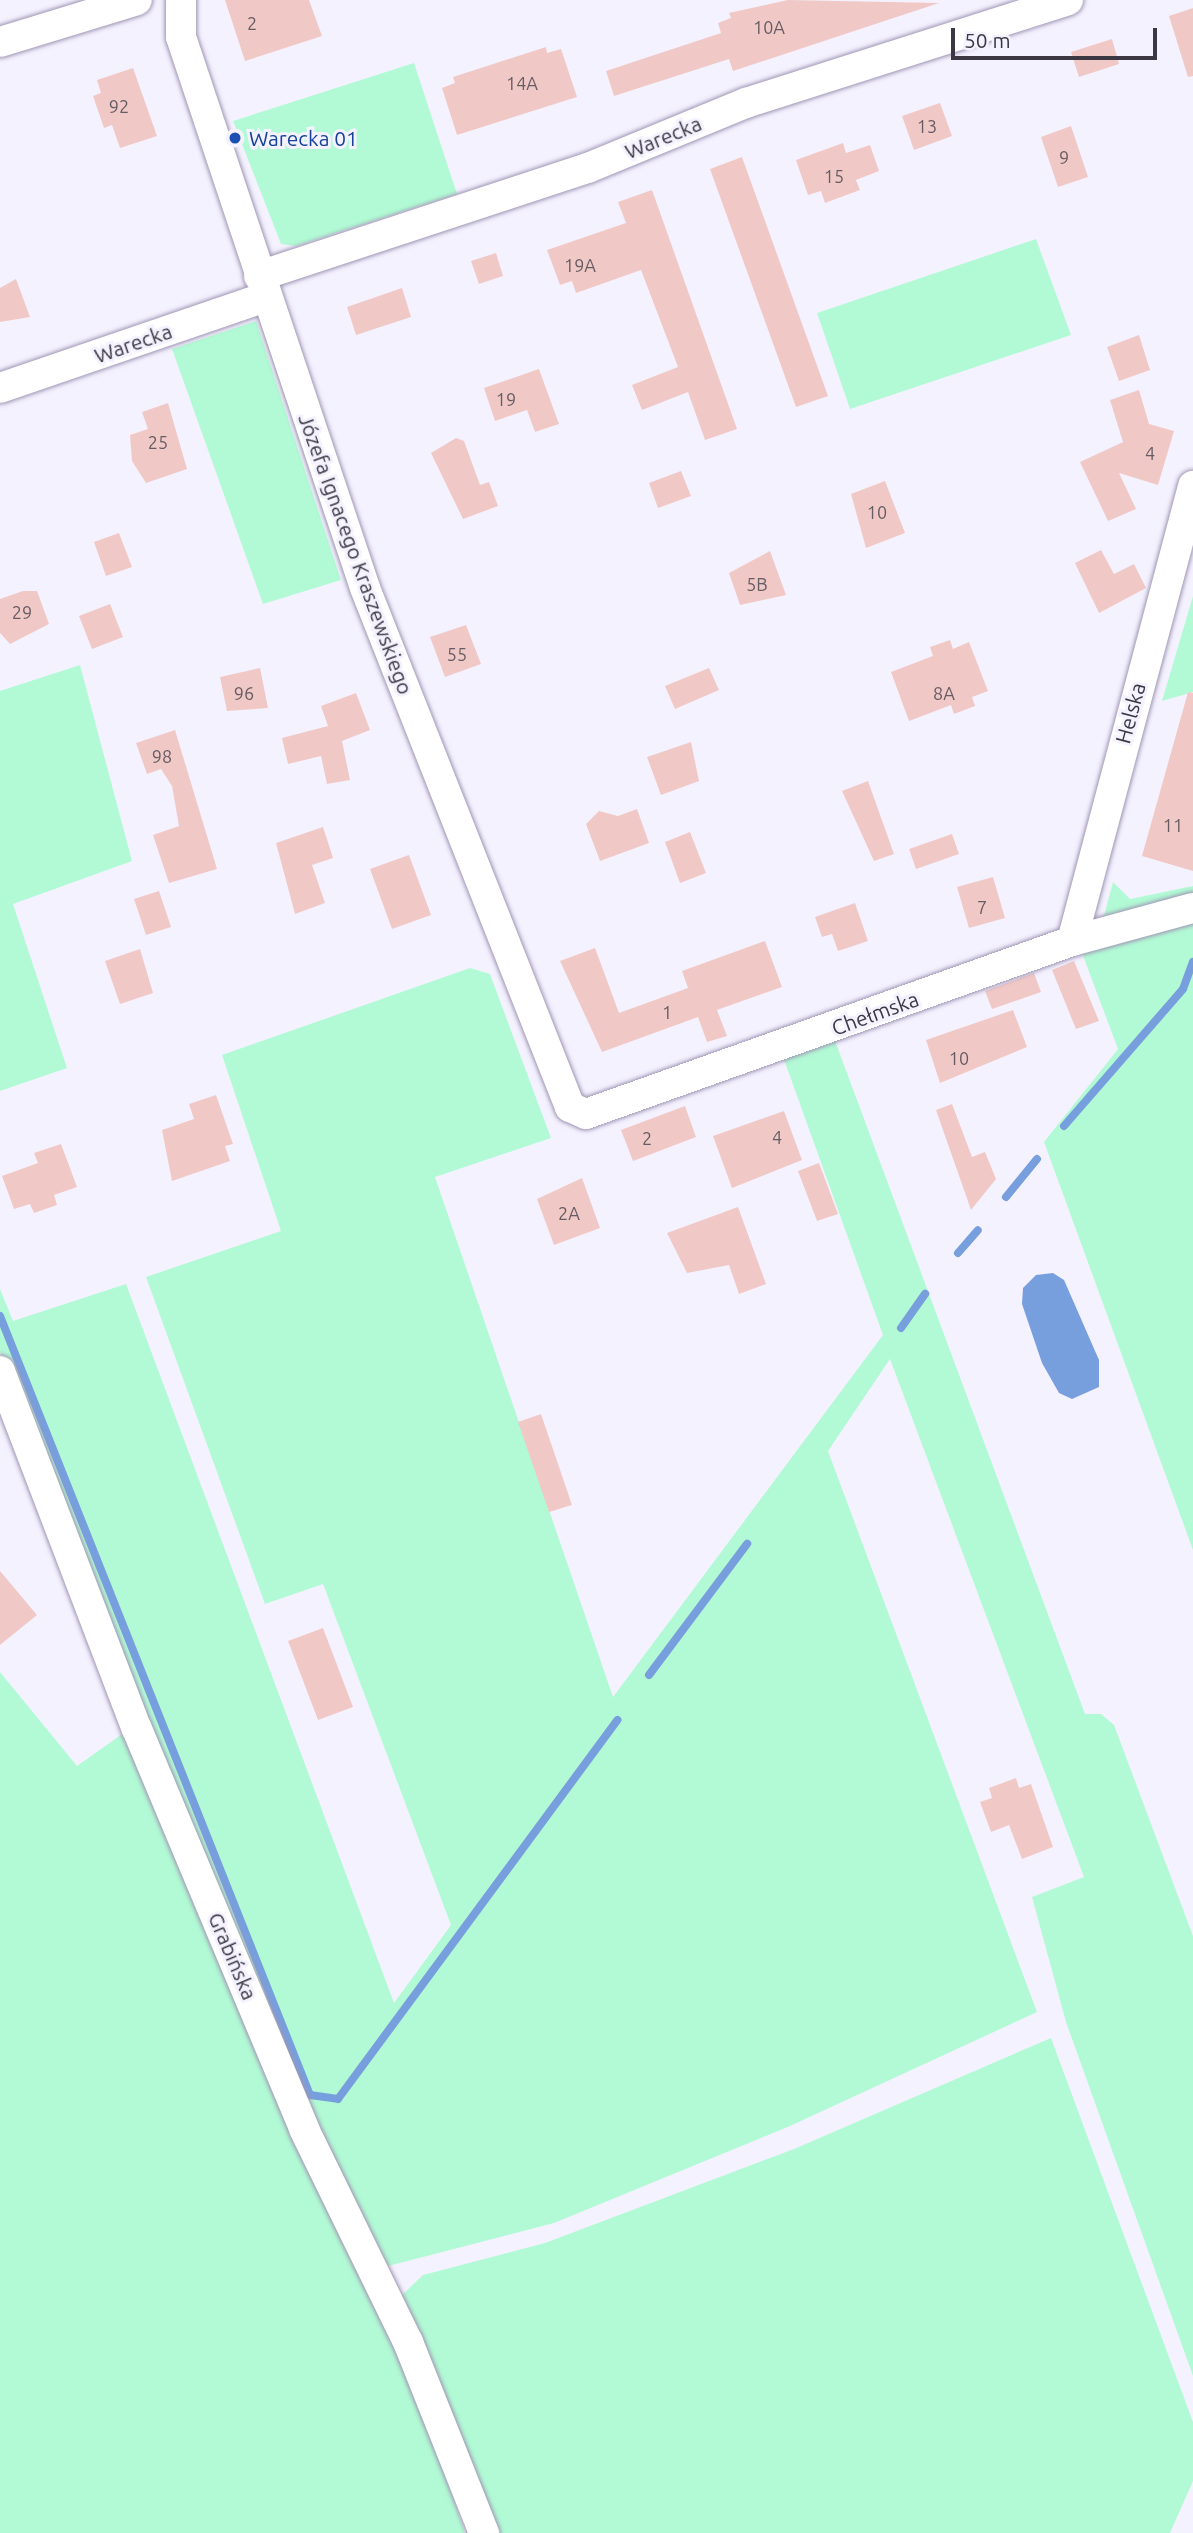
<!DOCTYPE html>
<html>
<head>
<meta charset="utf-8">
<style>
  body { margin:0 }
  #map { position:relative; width:1193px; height:2533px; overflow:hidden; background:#f5f2ff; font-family:Ubuntu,sans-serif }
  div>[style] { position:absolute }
  .green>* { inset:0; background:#b2fad5 }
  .water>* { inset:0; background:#789fdd }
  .stream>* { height:8px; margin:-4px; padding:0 4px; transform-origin:4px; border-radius:4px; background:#789fdd }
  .building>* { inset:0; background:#f0c9c6 }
  .roads { filter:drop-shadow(0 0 2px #9f96b4) drop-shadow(0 0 2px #9f96b4) }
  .street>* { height:30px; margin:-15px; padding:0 15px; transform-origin:15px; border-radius:15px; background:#fff }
  .dots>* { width:19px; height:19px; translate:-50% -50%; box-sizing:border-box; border:4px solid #f5f2ff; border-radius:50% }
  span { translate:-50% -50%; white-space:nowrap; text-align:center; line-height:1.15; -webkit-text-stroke:6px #f5f2ff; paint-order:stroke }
  .number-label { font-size:18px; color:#685c64 }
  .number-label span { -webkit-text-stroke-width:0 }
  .street-label { font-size:21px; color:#3b3743 }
  .transit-label { font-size:21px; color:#164399 }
  .left { translate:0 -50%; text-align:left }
  .scale { position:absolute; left:951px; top:28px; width:206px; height:32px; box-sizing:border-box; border:4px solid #3b3743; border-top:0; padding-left:9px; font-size:21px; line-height:24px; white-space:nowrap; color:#3b3743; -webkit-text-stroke:5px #f5f2ff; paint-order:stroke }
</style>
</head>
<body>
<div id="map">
  <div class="green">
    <div style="clip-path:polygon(414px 63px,457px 194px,296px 246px,281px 244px,233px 121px)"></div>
    <div style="clip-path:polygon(1036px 239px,1071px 335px,850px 409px,817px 313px)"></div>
    <div style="clip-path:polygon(256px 321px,341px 580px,263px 604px,172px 349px)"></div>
    <div style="clip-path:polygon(1193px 596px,1193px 692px,1162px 701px)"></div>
    <div style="clip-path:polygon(80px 665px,132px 861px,13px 904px,67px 1068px,0 1091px,0 691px)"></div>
    <div style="clip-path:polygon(1113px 882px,1130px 899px,1193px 886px,1193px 896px,1101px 927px)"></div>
    <div style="clip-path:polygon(1193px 917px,1193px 1550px,1044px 1142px,1118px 1049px,1082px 953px)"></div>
    <div style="clip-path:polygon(470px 968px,490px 974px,551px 1138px,435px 1177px,613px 1697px,883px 1335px,782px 1054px,834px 1038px,1085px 1714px,1101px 1714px,1114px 1725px,1193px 1936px,1193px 2376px,1066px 2022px,1032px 1897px,1084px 1877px,890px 1359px,828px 1451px,1037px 2012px,790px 2126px,554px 2223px,388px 2266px,311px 2115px,206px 1875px,0 1352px,0 1289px,13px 1321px,126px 1284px,394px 2003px,451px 1925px,323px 1584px,265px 1604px,146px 1277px,281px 1231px,222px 1055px)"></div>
    <div style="clip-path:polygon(0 1672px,77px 1766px,125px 1732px,434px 2440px,465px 2533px,0 2533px)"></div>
    <div style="clip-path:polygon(1051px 2038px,1193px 2422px,1193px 2481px,1170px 2533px,494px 2533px,402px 2295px,423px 2275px,545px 2243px,794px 2149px)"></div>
  </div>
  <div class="water">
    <div style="clip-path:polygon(1053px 1273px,1064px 1280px,1099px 1360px,1099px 1387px,1072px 1399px,1059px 1393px,1042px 1363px,1022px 1304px,1023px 1288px,1036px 1275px)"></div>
  </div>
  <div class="stream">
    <div style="left:1064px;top:1126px;width:181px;rotate:-49deg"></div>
    <div style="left:1183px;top:989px;width:29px;rotate:-70deg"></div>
    <div style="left:1006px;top:1197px;width:49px;rotate:-50.8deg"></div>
    <div style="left:958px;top:1253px;width:30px;rotate:-49deg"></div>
    <div style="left:0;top:1316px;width:838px;rotate:68.3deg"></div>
    <div style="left:310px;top:2095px;width:28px;rotate:8deg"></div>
    <div style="left:338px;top:2099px;width:471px;rotate:-53.6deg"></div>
    <div style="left:901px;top:1328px;width:42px;rotate:-54.8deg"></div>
    <div style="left:649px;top:1675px;width:164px;rotate:-53.2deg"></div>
  </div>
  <div class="building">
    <div style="clip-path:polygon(225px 0,309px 0,322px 36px,245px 61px)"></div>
    <div style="clip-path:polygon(788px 0,939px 3px,733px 71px,729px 59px,614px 96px,606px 71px,721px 33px,718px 23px,731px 18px,729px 13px)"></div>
    <div style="clip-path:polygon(1193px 8px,1193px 76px,1188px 77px,1169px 16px)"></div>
    <div style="clip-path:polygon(1112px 39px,1119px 64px,1079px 77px,1071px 52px)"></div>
    <div style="clip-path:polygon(546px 47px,547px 53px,561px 49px,577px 97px,457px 135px,442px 88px,455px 83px,453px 77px)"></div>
    <div style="clip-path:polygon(133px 68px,157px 136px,120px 148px,112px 125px,104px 128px,93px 96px,101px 93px,97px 80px)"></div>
    <div style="clip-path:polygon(940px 103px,952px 136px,914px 150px,902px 116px)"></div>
    <div style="clip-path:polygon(1071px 126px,1088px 177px,1058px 187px,1041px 137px)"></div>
    <div style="clip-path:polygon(843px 143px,846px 153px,870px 145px,879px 171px,856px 180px,860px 190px,825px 203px,821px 191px,808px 195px,796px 160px)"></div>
    <div style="clip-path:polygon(742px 157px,828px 396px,796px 407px,710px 169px)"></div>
    <div style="clip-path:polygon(652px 190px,737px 429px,705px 440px,688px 392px,642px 410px,632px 385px,678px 367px,641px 270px,576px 293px,572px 281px,560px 285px,547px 250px,626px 223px,618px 202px)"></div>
    <div style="clip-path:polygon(496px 253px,503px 276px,479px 284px,471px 261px)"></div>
    <div style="clip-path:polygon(16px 279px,30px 317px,0 322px,0 288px)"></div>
    <div style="clip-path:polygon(402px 288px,411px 317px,356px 335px,347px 307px)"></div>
    <div style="clip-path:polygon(1139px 335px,1150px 370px,1119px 381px,1107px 347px)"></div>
    <div style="clip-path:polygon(539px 369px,559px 424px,535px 432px,527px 410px,495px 421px,484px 388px)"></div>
    <div style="clip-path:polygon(1139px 390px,1149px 424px,1174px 431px,1158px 485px,1119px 473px,1136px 509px,1108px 521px,1080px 462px,1123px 442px,1110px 400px)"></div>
    <div style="clip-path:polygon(168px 403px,187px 469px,146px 483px,132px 461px,130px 435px,148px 429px,142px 412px)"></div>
    <div style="clip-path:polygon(456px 438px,464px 441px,480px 485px,489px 482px,498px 506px,463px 519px,431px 453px)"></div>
    <div style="clip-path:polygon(681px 471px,691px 496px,658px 508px,649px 483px)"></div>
    <div style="clip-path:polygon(885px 481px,905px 533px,866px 548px,851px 494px)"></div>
    <div style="clip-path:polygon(119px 533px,132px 567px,106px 576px,94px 542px)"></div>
    <div style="clip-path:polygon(1101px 550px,1114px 574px,1134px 564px,1146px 588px,1099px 613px,1075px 563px)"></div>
    <div style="clip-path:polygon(770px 551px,786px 595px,740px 605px,729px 573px)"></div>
    <div style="clip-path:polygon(23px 591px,37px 591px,49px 624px,10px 644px,0 633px,0 599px)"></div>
    <div style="clip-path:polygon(110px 604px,123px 637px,92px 649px,79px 616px)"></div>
    <div style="clip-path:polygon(466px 625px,481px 664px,445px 677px,430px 637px)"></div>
    <div style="clip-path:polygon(950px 640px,953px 649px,969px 642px,988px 691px,972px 697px,975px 706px,954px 714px,951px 705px,909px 721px,891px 672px,933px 656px,930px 647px)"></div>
    <div style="clip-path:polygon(260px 668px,268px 708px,227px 711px,220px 677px)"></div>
    <div style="clip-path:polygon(709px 668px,719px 690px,675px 709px,665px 686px)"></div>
    <div style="clip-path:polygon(1188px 692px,1193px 693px,1193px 871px,1142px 856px)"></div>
    <div style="clip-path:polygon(356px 693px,370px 730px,342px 741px,350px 780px,327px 784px,321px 756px,288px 764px,282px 738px,328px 726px,321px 706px)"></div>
    <div style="clip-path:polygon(175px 730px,217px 869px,169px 883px,153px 835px,179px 826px,172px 786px,161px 769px,147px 774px,136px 743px)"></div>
    <div style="clip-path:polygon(691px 742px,699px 781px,661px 795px,647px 757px)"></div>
    <div style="clip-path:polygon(868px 781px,894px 854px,874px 861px,842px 791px)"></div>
    <div style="clip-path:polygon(637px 809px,649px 843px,600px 861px,586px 824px,599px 811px,618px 816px)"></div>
    <div style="clip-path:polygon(323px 827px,333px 858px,312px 865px,325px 903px,295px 914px,276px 843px)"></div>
    <div style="clip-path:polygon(690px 832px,706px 873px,680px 883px,665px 842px)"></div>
    <div style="clip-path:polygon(952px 834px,959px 854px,916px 869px,909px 849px)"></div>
    <div style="clip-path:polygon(409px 855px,431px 915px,392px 929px,370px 869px)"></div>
    <div style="clip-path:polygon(993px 877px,1005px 918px,969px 928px,957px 887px)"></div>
    <div style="clip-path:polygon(159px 891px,171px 927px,146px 935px,134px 899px)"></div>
    <div style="clip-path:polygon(855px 903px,868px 941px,838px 951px,832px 934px,822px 937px,815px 917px)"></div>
    <div style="clip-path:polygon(765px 941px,782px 987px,717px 1010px,727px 1036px,707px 1042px,698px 1017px,602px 1052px,560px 961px,595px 948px,619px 1013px,688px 988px,682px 971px)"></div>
    <div style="clip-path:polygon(140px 949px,153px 993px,120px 1004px,105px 961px)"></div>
    <div style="clip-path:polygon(1074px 961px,1099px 1021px,1076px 1029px,1052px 970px)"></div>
    <div style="clip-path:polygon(1034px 973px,1041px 992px,992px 1009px,985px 991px)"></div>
    <div style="clip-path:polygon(1013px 1010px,1027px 1047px,940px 1083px,926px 1040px)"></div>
    <div style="clip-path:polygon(216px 1095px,233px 1144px,225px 1146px,230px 1161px,172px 1181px,162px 1130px,194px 1119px,189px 1104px)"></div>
    <div style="clip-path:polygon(952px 1104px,972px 1157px,985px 1152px,996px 1179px,971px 1210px,936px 1110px)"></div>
    <div style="clip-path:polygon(685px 1106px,696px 1137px,633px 1161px,621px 1130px)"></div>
    <div style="clip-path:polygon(784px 1111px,802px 1160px,732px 1188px,713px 1136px)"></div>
    <div style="clip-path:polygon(61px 1144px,77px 1187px,54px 1195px,57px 1205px,34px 1213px,30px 1204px,14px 1209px,2px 1176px,38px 1163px,34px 1153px)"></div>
    <div style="clip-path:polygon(819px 1163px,838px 1214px,817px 1221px,798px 1171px)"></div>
    <div style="clip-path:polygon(582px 1178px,600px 1228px,554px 1245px,537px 1199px)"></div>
    <div style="clip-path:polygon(738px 1207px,766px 1284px,739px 1294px,729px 1265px,687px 1273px,667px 1233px)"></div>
    <div style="clip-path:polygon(541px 1414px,572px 1505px,549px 1512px,518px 1422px)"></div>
    <div style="clip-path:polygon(0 1571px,37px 1615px,0 1645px)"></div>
    <div style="clip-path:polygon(323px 1628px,353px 1707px,318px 1720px,288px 1641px)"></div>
    <div style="clip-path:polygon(1016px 1778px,1019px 1788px,1031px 1784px,1053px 1847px,1022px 1859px,1009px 1825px,991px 1832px,980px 1802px,992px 1798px,989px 1788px)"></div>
  </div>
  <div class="roads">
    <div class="street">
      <div style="left:181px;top:0;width:37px;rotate:90deg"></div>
      <div style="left:181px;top:37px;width:581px;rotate:71.53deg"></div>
      <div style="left:365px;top:588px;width:558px;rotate:68.45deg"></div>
      <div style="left:570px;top:1107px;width:17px;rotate:24deg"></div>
      <div style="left:586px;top:1114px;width:516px;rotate:-19.59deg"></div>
      <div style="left:1072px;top:941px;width:125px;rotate:-15.3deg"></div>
      <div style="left:0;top:42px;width:143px;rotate:-17deg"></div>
      <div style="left:259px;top:276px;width:346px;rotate:-18.2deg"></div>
      <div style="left:588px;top:168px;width:171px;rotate:-22.4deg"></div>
      <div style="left:746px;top:103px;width:338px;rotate:-17.7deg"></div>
      <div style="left:0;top:388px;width:281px;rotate:-18.9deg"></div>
      <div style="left:1072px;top:941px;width:471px;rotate:-75.1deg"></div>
      <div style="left:0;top:1371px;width:383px;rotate:69.1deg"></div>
      <div style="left:137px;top:1729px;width:433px;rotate:67.3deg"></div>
      <div style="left:304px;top:2129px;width:237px;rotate:64deg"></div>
      <div style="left:408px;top:2342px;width:206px;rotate:68.3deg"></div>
    </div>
  </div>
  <div class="dots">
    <div style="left:235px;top:138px;background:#1a4fb4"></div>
  </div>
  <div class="number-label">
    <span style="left:252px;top:23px">2</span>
    <span style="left:769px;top:27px">10A</span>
    <span style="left:522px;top:83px">14A</span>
    <span style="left:119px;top:106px">92</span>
    <span style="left:927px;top:126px">13</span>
    <span style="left:1064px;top:157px">9</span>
    <span style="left:834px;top:176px">15</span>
    <span style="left:580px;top:265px">19A</span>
    <span style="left:506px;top:399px">19</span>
    <span style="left:158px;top:442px">25</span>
    <span style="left:1150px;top:453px">4</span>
    <span style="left:877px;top:512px">10</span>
    <span style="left:757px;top:584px">5B</span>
    <span style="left:22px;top:612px">29</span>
    <span style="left:457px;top:654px">55</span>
    <span style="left:244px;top:693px">96</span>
    <span style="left:944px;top:693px">8A</span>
    <span style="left:162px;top:756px">98</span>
    <span style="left:1173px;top:825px">11</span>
    <span style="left:982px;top:907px">7</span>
    <span style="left:667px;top:1012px">1</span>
    <span style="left:959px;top:1058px">10</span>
    <span style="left:777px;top:1137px">4</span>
    <span style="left:647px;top:1138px">2</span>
    <span style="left:569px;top:1213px">2A</span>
  </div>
  <div class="street-label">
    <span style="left:663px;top:137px;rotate:-22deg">Warecka</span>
    <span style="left:133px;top:343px;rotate:-19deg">Warecka</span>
    <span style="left:356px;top:554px;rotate:70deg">Józefa Ignacego Kraszewskiego</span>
    <span style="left:1130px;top:713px;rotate:-75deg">Helska</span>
    <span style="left:875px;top:1013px;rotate:-20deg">Chełmska</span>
    <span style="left:233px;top:1956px;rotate:67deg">Grabińska</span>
  </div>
  <div class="transit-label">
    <span class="left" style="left:249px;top:138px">Warecka 01</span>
  </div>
  <div class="scale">50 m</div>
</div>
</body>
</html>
